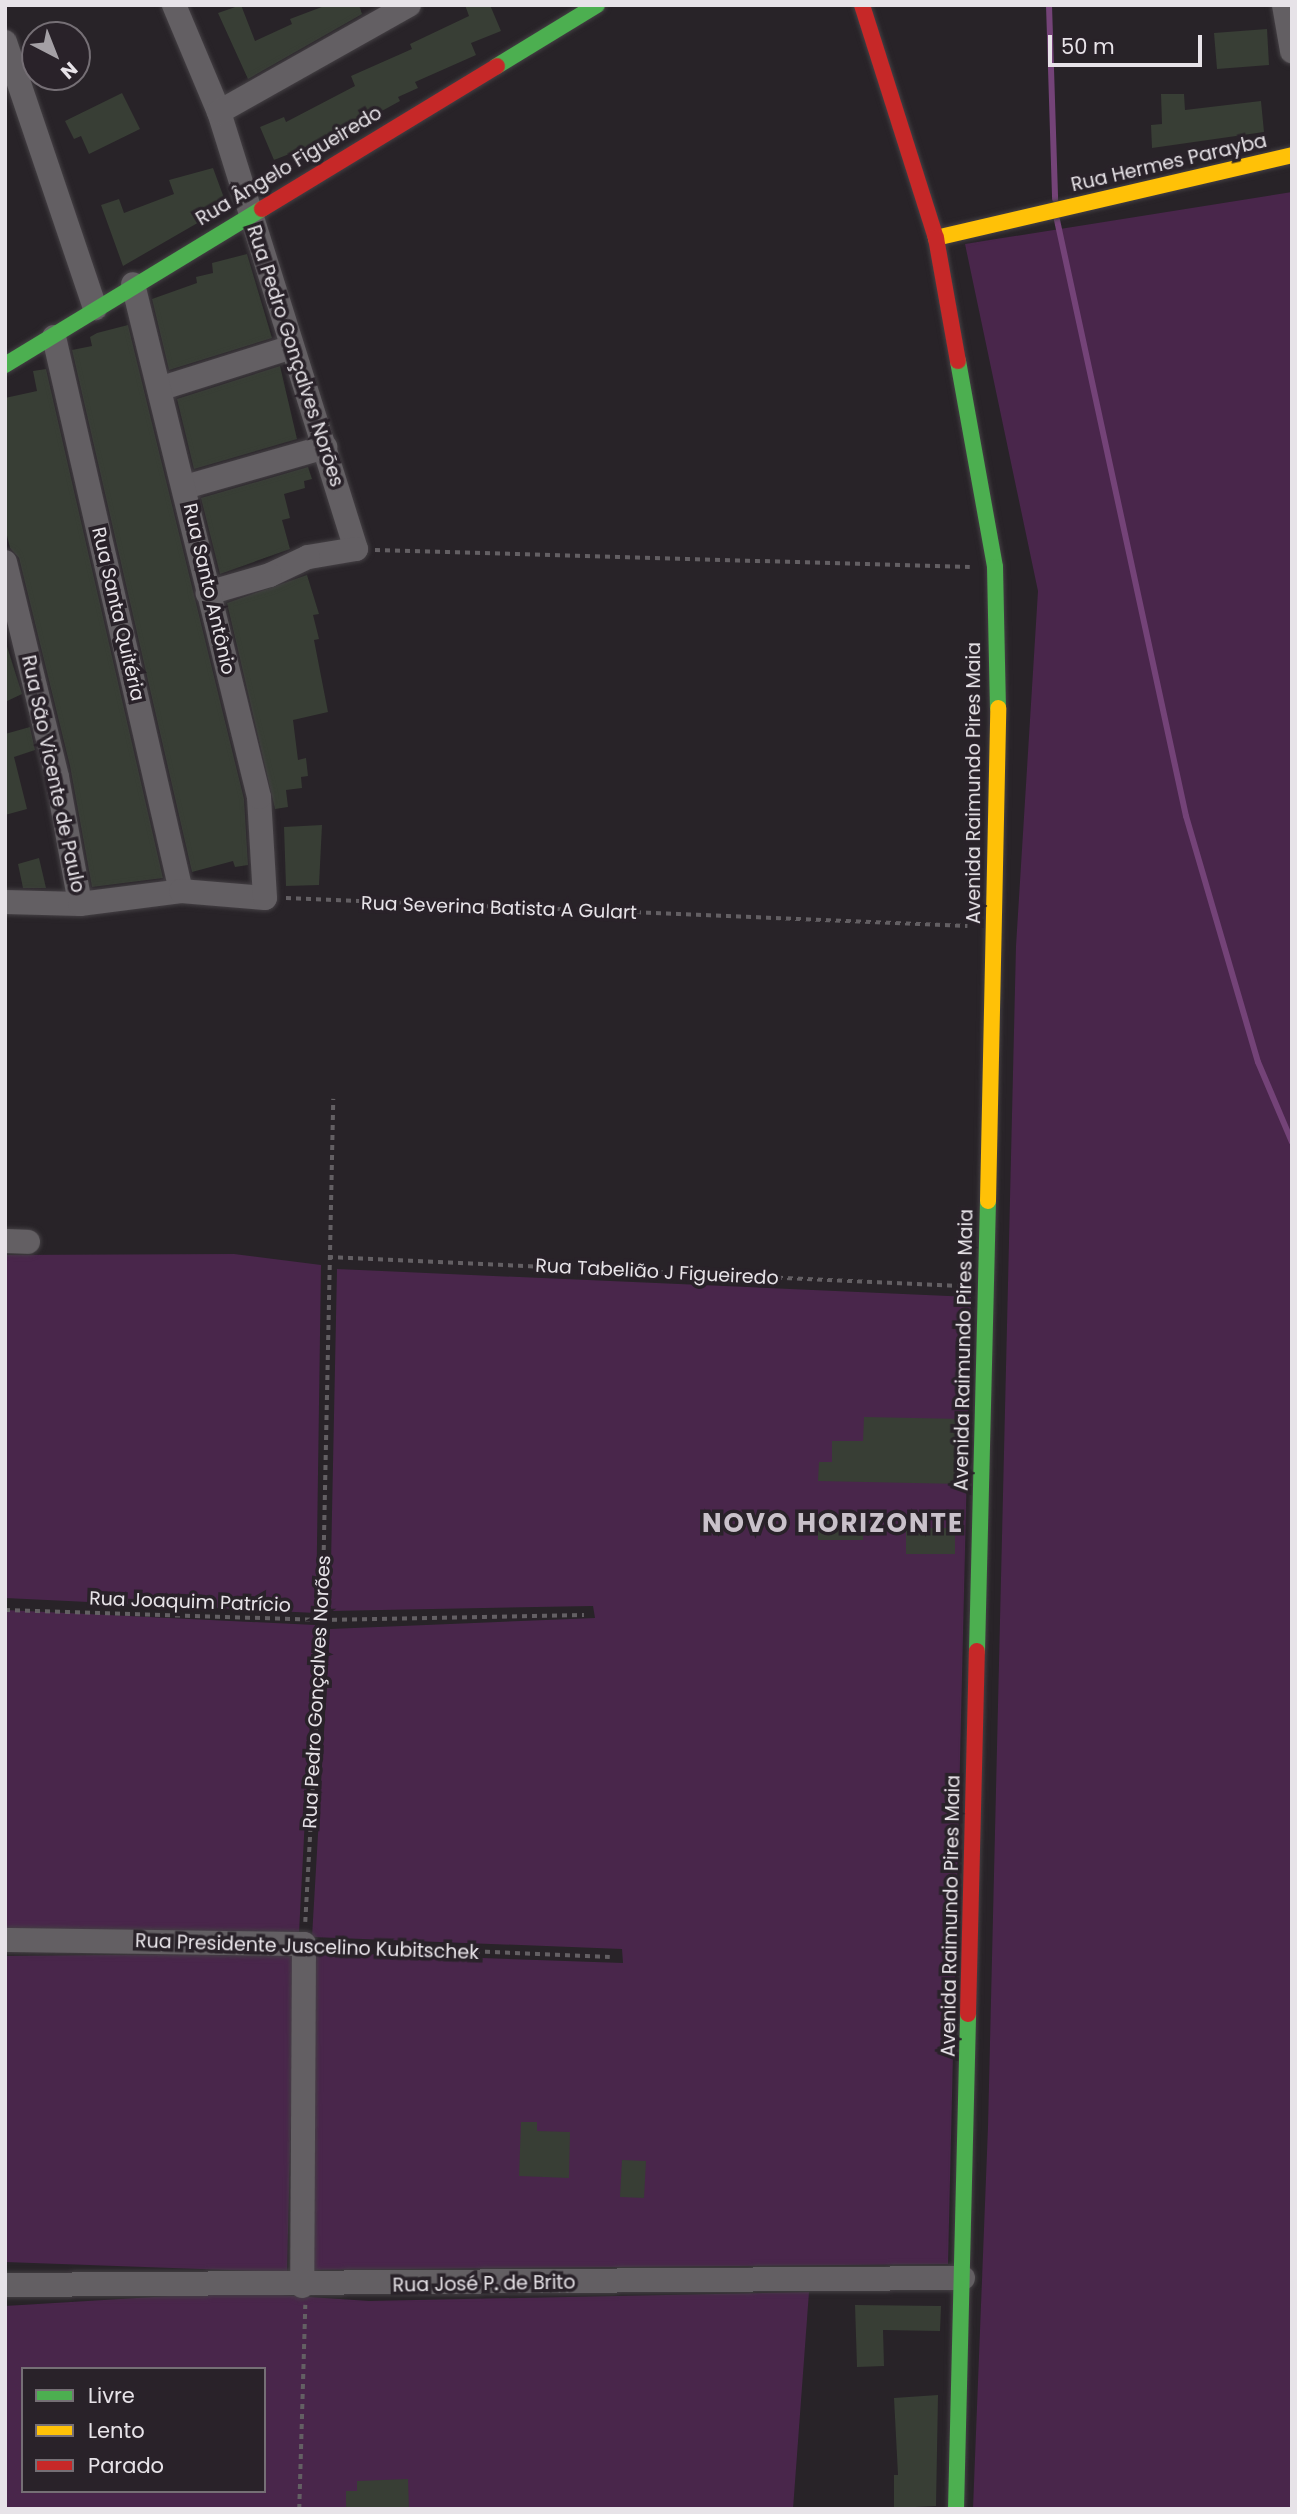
<!DOCTYPE html>
<html>
<head>
<meta charset="utf-8">
<style>
  body { margin:0 }
  #map { position:relative; width:1297px; height:2514px; overflow:hidden; background:#282328; font-family:Poppins,sans-serif }
  div>[style] { position:absolute }
  .green>* { inset:0; background:#49264b }
  .stream>* { height:6px; margin:-3px; padding:0 3px; transform-origin:3px; border-radius:3px; background:#744378 }
  .building>* { inset:0; background:#383e35 }
  .path>* { height:3.5px; margin-top:-1.75px; transform-origin:0; background:repeating-linear-gradient(90deg,#635f63 0 5px,transparent 0 10px) }
  .roads { filter:drop-shadow(0 0 2px #444044) drop-shadow(0 0 2px #444044) }
  .street>* { height:24px; margin:-12px; padding:0 12px; transform-origin:12px; border-radius:12px; background:#635f63 }
  .fast>* { height:16px; margin:-8px; padding:0 8px; transform-origin:8px; border-radius:8px; background:#4caf50 }
  .slow>* { height:16px; margin:-8px; padding:0 8px; transform-origin:8px; border-radius:8px; background:#ffc107 }
  .jam>* { height:16px; margin:-8px; padding:0 8px; transform-origin:8px; border-radius:8px; background:#c62828 }
  span { translate:-50% -50%; white-space:nowrap; text-align:center; line-height:1.15; -webkit-text-stroke:7px #292229; paint-order:stroke }
  .street-label { font-size:19px; color:#e7e3e8 }
  .district-label { font-size:26px; color:#c9c1ca; font-weight:700; letter-spacing:2px }
  .frame { position:absolute; inset:0; border:7px solid #e7e3e8; pointer-events:none }
  .legend { position:absolute; left:21px; top:2367px; width:245px; height:126px; box-sizing:border-box; background:#292229; border:2px solid #756f75; margin:0; padding:9px 12px; list-style:none; font-size:21px; color:#e7e3e8 }
  .legend li { display:flex; align-items:center; gap:14px; height:35px }
  .legend b { width:35px; border:2px solid #756f75 }
  .north { position:absolute; left:21px; top:21px; width:70px; height:70px; box-sizing:border-box; background:#292229; border:2px solid #756f75; border-radius:50%; rotate:138deg; font-size:19px; font-weight:700; line-height:28px; text-align:center; color:#e7e3e8 }
  .north::after { content:''; display:block; margin:auto; width:24px; height:32px; background:#a4a0a5; clip-path:polygon(50% 0,100% 100%,50% 72%,0 100%) }
  .scale { position:absolute; left:1048px; top:35px; width:154px; height:32px; box-sizing:border-box; border:4px solid #e7e3e8; border-top:0; padding-left:9px; font-size:21px; line-height:24px; white-space:nowrap; color:#e7e3e8; -webkit-text-stroke:5px #292229; paint-order:stroke }
</style>
</head>
<body>
<div id="map">
  <div class="green">
    <div style="clip-path:polygon(1292px 192px,1292px 2509px,973px 2509px,988px 2127px,1016px 946px,1038px 591px,965px 244px)"></div>
    <div style="clip-path:polygon(234px 1254px,321px 1265px,316px 1613px,5px 1598px,5px 1255px)"></div>
    <div style="clip-path:polygon(337px 1269px,971px 1297px,948px 2264px,305px 2270px,311px 1952px,623px 1963px,622px 1949px,312px 1937px,330px 1629px,595px 1618px,593px 1606px,330px 1611px)"></div>
    <div style="clip-path:polygon(5px 1610px,315px 1625px,299px 1933px,5px 1930px)"></div>
    <div style="clip-path:polygon(295px 1953px,287px 2272px,5px 2262px,5px 1956px)"></div>
    <div style="clip-path:polygon(evenodd,236px 2292px,369px 2301px,809px 2292px,793px 2509px,5px 2509px,5px 2306px,236px 2292px,23px 2369px,264px 2369px,264px 2491px,23px 2491px,23px 2369px)"></div>
  </div>
  <div class="stream">
    <div style="left:1049px;top:5px;width:194px;rotate:88.2deg"></div>
    <div style="left:1057px;top:220px;width:610px;rotate:77.79deg"></div>
    <div style="left:1186px;top:816px;width:256px;rotate:73.7deg"></div>
    <div style="left:1258px;top:1062px;width:87px;rotate:67deg"></div>
  </div>
  <div class="building">
    <div style="clip-path:polygon(241px 5px,255px 41px,292px 24px,290px 19px,327px 5px,359px 5px,362px 14px,248px 79px,218px 13px)"></div>
    <div style="clip-path:polygon(465px 5px,490px 5px,501px 31px,471px 43px,476px 55px,415px 82px,418px 88px,398px 97px,400px 101px,340px 134px,274px 160px,260px 127px,284px 117px,286px 122px,355px 86px,351px 76px,412px 49px,410px 44px,469px 16px)"></div>
    <div style="clip-path:polygon(1267px 29px,1269px 65px,1217px 69px,1214px 33px)"></div>
    <div style="clip-path:polygon(122px 93px,140px 129px,89px 154px,81px 136px,74px 139px,65px 121px)"></div>
    <div style="clip-path:polygon(1161px 94px,1184px 94px,1185px 110px,1261px 101px,1264px 132px,1152px 148px,1151px 125px,1162px 124px)"></div>
    <div style="clip-path:polygon(213px 168px,227px 206px,123px 266px,101px 205px,119px 199px,124px 213px,174px 194px,169px 180px)"></div>
    <div style="clip-path:polygon(247px 254px,272px 338px,169px 370px,152px 299px,197px 283px,196px 277px,213px 273px,212px 263px)"></div>
    <div style="clip-path:polygon(128px 325px,244px 799px,248px 865px,235px 867px,233px 861px,192px 872px,72px 350px,92px 346px,90px 337px,97px 333px)"></div>
    <div style="clip-path:polygon(280px 366px,297px 439px,194px 469px,177px 399px)"></div>
    <div style="clip-path:polygon(46px 369px,163px 878px,92px 887px,70px 766px,19px 558px,10px 548px,5px 527px,5px 398px,37px 391px,33px 371px)"></div>
    <div style="clip-path:polygon(308px 467px,312px 479px,304px 481px,305px 488px,284px 494px,290px 518px,282px 520px,290px 549px,220px 574px,201px 498px)"></div>
    <div style="clip-path:polygon(307px 575px,319px 614px,313px 615px,319px 639px,314px 640px,328px 712px,293px 720px,298px 760px,306px 758px,308px 776px,301px 777px,302px 788px,286px 790px,288px 807px,275px 809px,227px 603px)"></div>
    <div style="clip-path:polygon(5px 640px,22px 694px,5px 702px)"></div>
    <div style="clip-path:polygon(30px 727px,35px 750px,14px 757px,27px 809px,5px 815px,5px 734px)"></div>
    <div style="clip-path:polygon(322px 825px,319px 885px,286px 886px,284px 827px)"></div>
    <div style="clip-path:polygon(39px 858px,46px 888px,23px 888px,18px 864px)"></div>
    <div style="clip-path:polygon(864px 1417px,963px 1419px,961px 1484px,818px 1481px,819px 1462px,832px 1462px,832px 1441px,863px 1441px)"></div>
    <div style="clip-path:polygon(818px 1517px,864px 1517px,863px 1540px,818px 1540px)"></div>
    <div style="clip-path:polygon(906px 1528px,955px 1528px,955px 1554px,906px 1554px)"></div>
    <div style="clip-path:polygon(521px 2122px,537px 2122px,537px 2131px,570px 2132px,569px 2178px,519px 2176px)"></div>
    <div style="clip-path:polygon(622px 2160px,646px 2161px,644px 2198px,620px 2197px)"></div>
    <div style="clip-path:polygon(855px 2305px,941px 2306px,940px 2331px,883px 2330px,884px 2366px,857px 2367px)"></div>
    <div style="clip-path:polygon(938px 2395px,936px 2506px,894px 2508px,894px 2475px,898px 2475px,894px 2398px)"></div>
    <div style="clip-path:polygon(408px 2479px,409px 2509px,346px 2509px,346px 2491px,357px 2491px,357px 2481px)"></div>
  </div>
  <div class="path">
    <div style="left:375px;top:550px;width:595px;rotate:1.64deg"></div>
    <div style="left:286px;top:898px;width:682px;rotate:2.35deg"></div>
    <div style="left:328px;top:1257px;width:633px;rotate:2.63deg"></div>
    <div style="left:5px;top:1610px;width:317px;rotate:1.8deg"></div>
    <div style="left:322px;top:1620px;width:262px;rotate:-1.1deg"></div>
    <div style="left:305px;top:1922px;width:302px;rotate:-86.8deg"></div>
    <div style="left:322px;top:1620px;width:521px;rotate:-88.79deg"></div>
    <div style="left:325px;top:1945px;width:285px;rotate:2.4deg"></div>
    <div style="left:299px;top:2509px;width:204px;rotate:-88.3deg"></div>
  </div>
  <div class="roads">
    <div class="street">
      <div style="left:174px;top:5px;width:116px;rotate:67.2deg"></div>
      <div style="left:219px;top:112px;width:458px;rotate:72.6deg"></div>
      <div style="left:356px;top:549px;width:49px;rotate:170.5deg"></div>
      <div style="left:308px;top:557px;width:42px;rotate:154.7deg"></div>
      <div style="left:270px;top:575px;width:65px;rotate:163.8deg"></div>
      <div style="left:1284px;top:5px;width:47px;rotate:80.1deg"></div>
      <div style="left:5px;top:42px;width:281px;rotate:71.3deg"></div>
      <div style="left:219px;top:112px;width:218px;rotate:-29.4deg"></div>
      <div style="left:54px;top:337px;width:568px;rotate:77.09deg"></div>
      <div style="left:162px;top:388px;width:136px;rotate:-17.5deg"></div>
      <div style="left:185px;top:487px;width:146px;rotate:-15.9deg"></div>
      <div style="left:5px;top:562px;width:221px;rotate:76.4deg"></div>
      <div style="left:57px;top:777px;width:129px;rotate:79.7deg"></div>
      <div style="left:5px;top:902px;width:75px;rotate:1.5deg"></div>
      <div style="left:80px;top:904px;width:102px;rotate:-7.3deg"></div>
      <div style="left:181px;top:891px;width:84px;rotate:4.8deg"></div>
      <div style="left:265px;top:898px;width:101px;rotate:-93.4deg"></div>
      <div style="left:259px;top:797px;width:528px;rotate:-103.8deg"></div>
      <div style="left:5px;top:1241px;width:23px;rotate:2deg"></div>
      <div style="left:5px;top:1940px;width:299px;rotate:0.8deg"></div>
      <div style="left:304px;top:1944px;width:342px;rotate:90.3deg"></div>
      <div style="left:5px;top:2285px;width:958px;rotate:-0.42deg"></div>
    </div>
    <div class="fast">
      <div style="left:497px;top:66px;width:117px;rotate:-31.4deg"></div>
      <div style="left:958px;top:361px;width:209px;rotate:79.8deg"></div>
      <div style="left:995px;top:567px;width:141px;rotate:88.8deg"></div>
      <div style="left:5px;top:365px;width:301px;rotate:-31.3deg"></div>
      <div style="left:977px;top:1651px;width:450px;rotate:-88.6deg"></div>
      <div style="left:956px;top:2509px;width:495px;rotate:-88.6deg"></div>
    </div>
    <div class="slow">
      <div style="left:936px;top:238px;width:366px;rotate:-13.1deg"></div>
      <div style="left:988px;top:1201px;width:493px;rotate:-88.8deg"></div>
    </div>
    <div class="jam">
      <div style="left:862px;top:5px;width:244px;rotate:72.4deg"></div>
      <div style="left:936px;top:238px;width:125px;rotate:79.9deg"></div>
      <div style="left:262px;top:209px;width:275px;rotate:-31.3deg"></div>
      <div style="left:968px;top:2014px;width:363px;rotate:-88.6deg"></div>
    </div>
  </div>
  <div class="street-label">
    <span style="left:1169px;top:163px;rotate:-13deg">Rua Hermes Parayba</span>
    <span style="left:289px;top:166px;rotate:-31deg">Rua Ângelo Figueiredo</span>
    <span style="left:295px;top:356px;rotate:72deg">Rua Pedro Gonçalves Norões</span>
    <span style="left:209px;top:589px;rotate:77deg">Rua Santo Antônio</span>
    <span style="left:118px;top:614px;rotate:77deg">Rua Santa Quitéria</span>
    <span style="left:53px;top:774px;rotate:78deg">Rua São Vicente de Paulo</span>
    <span style="left:974px;top:783px;rotate:-90deg">Avenida Raimundo Pires Maia</span>
    <span style="left:499px;top:908px;rotate:2deg">Rua Severina Batista A Gulart</span>
    <span style="left:657px;top:1272px;rotate:3deg">Rua Tabelião J Figueiredo</span>
    <span style="left:964px;top:1350px;rotate:-89deg">Avenida Raimundo Pires Maia</span>
    <span style="left:190px;top:1602px;rotate:2deg">Rua Joaquim Patrício</span>
    <span style="left:317px;top:1692px;rotate:-87deg">Rua Pedro Gonçalves Norões</span>
    <span style="left:951px;top:1916px;rotate:-89deg">Avenida Raimundo Pires Maia</span>
    <span style="left:307px;top:1947px;rotate:2deg">Rua Presidente Juscelino Kubitschek</span>
    <span style="left:484px;top:2284px;rotate:-1deg">Rua José P. de Brito</span>
  </div>
  <div class="district-label">
    <span style="left:833px;top:1524px">NOVO HORIZONTE</span>
  </div>
  <div class="frame"></div>
  <ul class="legend">
  <li><b style="height:9px;background:#4caf50"></b>Livre</li>
  <li><b style="height:9px;background:#ffc107"></b>Lento</li>
  <li><b style="height:9px;background:#c62828"></b>Parado</li>
  </ul>
  <div class="north">N</div>
  <div class="scale">50 m</div>
</div>
</body>
</html>
